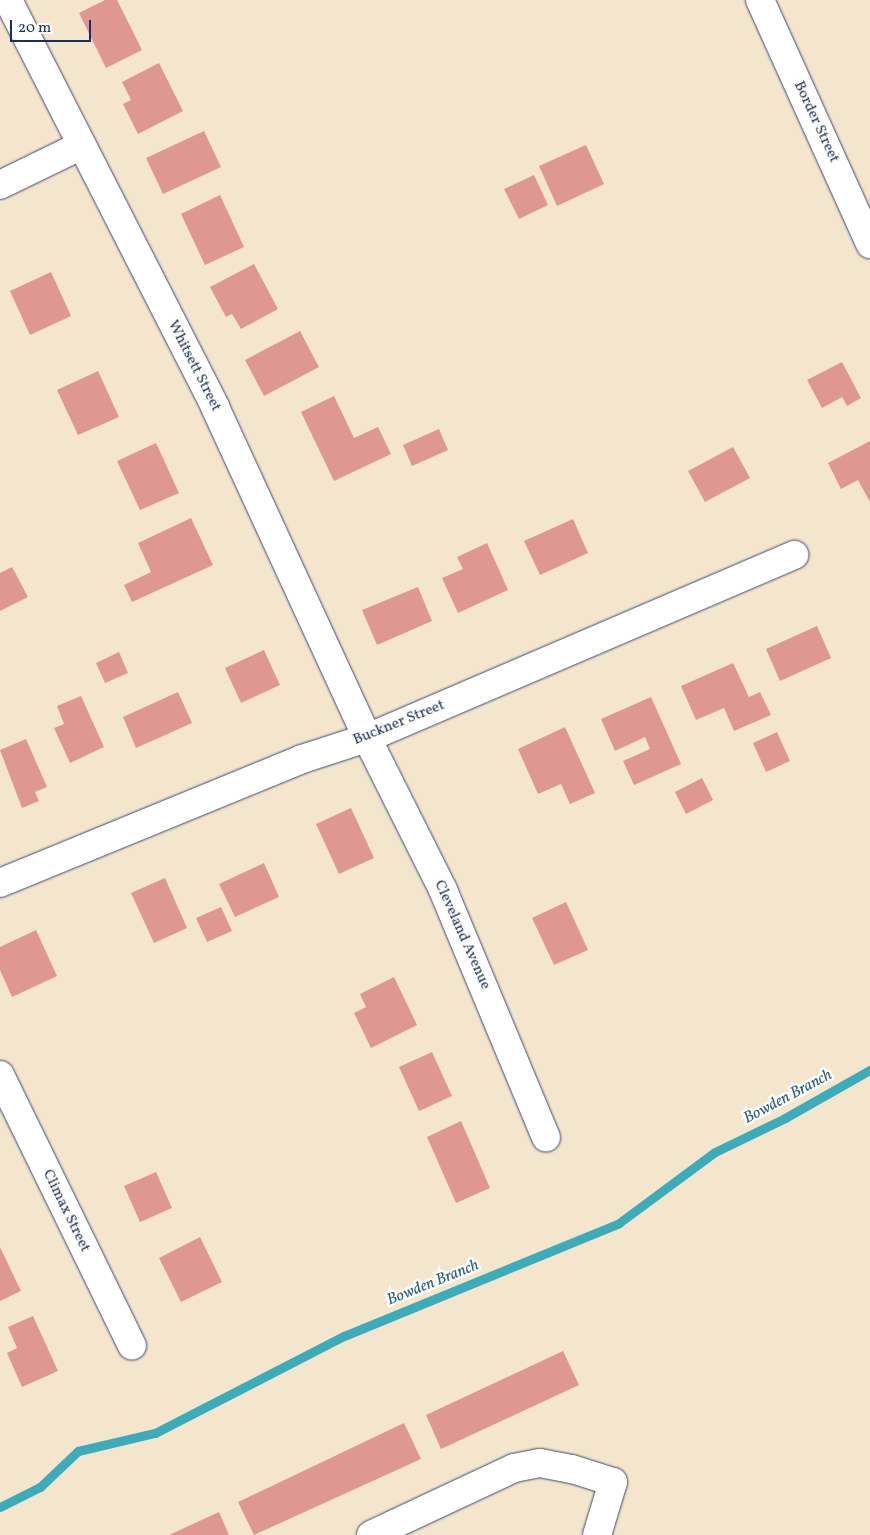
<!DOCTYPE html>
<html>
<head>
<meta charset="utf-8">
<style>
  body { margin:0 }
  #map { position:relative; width:870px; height:1535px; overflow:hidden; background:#f4e5cd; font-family:Vollkorn,serif }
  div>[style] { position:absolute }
  .stream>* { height:9px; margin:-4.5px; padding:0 4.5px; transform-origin:4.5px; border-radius:4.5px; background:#3cabba }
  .building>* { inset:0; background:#df9794 }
  .roads { filter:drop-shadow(0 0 1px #3c4a6f) drop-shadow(0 0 1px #3c4a6f) }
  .minor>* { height:28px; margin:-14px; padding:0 14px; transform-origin:14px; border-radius:14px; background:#fff }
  span { translate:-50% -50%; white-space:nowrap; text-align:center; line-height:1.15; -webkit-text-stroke:5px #fdfcf7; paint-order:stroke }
  .street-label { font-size:15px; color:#1b2f5e }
  .water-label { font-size:16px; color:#286183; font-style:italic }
  .scale { position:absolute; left:10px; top:20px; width:81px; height:22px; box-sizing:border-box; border:2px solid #1b2f5e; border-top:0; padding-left:6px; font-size:15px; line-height:18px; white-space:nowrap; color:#1b2f5e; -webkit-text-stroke:4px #fdfcf7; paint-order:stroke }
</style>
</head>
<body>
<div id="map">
  <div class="stream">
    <div style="left:0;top:1507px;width:45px;rotate:-26.6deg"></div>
    <div style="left:40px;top:1487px;width:52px;rotate:-43.5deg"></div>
    <div style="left:78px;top:1451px;width:79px;rotate:-13.2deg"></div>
    <div style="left:155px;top:1433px;width:212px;rotate:-27.2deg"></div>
    <div style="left:344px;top:1336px;width:297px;rotate:-22.3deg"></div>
    <div style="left:619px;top:1223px;width:119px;rotate:-36.5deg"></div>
    <div style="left:715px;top:1152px;width:78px;rotate:-25.9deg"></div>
    <div style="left:785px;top:1118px;width:98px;rotate:-29.5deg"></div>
  </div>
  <div class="building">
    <div style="clip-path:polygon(105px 0,117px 0,142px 50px,106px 68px,79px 13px)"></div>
    <div style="clip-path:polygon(159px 63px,183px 111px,138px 134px,123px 104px,131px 100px,122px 82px)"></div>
    <div style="clip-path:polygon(204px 131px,221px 167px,163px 194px,146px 158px)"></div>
    <div style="clip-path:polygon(586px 145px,604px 184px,557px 206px,539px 166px)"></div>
    <div style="clip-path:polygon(534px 175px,548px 205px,519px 219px,504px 189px)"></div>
    <div style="clip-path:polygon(220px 195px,244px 247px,205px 265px,181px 214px)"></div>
    <div style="clip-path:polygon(254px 264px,278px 309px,241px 329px,232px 314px,226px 317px,210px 287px)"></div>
    <div style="clip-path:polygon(51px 272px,71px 316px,30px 335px,10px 291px)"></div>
    <div style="clip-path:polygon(300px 331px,319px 367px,264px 396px,245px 360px)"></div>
    <div style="clip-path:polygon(842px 362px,861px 398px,847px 406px,842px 397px,822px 408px,807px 380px)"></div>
    <div style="clip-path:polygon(98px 371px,119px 417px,78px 435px,57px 390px)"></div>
    <div style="clip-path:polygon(334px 396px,354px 438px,378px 427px,391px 454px,334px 481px,301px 412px)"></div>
    <div style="clip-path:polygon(439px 429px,448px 450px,412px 466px,403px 445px)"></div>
    <div style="clip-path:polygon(870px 441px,870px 502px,858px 480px,841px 489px,828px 463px)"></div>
    <div style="clip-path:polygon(156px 443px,179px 493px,140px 510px,117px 461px)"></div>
    <div style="clip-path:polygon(733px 447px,750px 478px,705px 502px,688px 471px)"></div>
    <div style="clip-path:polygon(191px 518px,213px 565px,132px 602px,124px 585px,151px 572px,138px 543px)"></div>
    <div style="clip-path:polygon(573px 519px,588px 553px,540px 575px,524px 541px)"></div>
    <div style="clip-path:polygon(487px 543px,508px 590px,458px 613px,442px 578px,463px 569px,457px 557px)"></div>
    <div style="clip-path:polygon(12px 567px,28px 597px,0 611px,0 573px)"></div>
    <div style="clip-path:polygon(418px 587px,432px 621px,377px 645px,362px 610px)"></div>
    <div style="clip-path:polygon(817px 626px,831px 658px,780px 681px,766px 649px)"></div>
    <div style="clip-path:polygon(264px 650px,280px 685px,241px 703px,225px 668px)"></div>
    <div style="clip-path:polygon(119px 652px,128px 673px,105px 683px,96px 663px)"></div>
    <div style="clip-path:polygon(733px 663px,749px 697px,760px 692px,771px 715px,734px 731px,724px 708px,696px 720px,681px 686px)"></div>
    <div style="clip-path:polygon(178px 692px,192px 723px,136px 748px,123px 717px)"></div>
    <div style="clip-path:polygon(81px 696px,104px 747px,70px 763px,54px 728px,64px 724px,57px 706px)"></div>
    <div style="clip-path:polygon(651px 697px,681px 764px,634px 785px,623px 761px,650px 749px,645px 737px,615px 751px,601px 719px)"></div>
    <div style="clip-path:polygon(565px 727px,595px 793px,570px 804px,561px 784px,538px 794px,518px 749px)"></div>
    <div style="clip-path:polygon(777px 732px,790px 761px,766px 772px,753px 743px)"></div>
    <div style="clip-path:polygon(26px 739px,47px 787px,35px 792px,39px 801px,22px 808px,0 750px)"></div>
    <div style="clip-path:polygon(702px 778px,713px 800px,686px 814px,675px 792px)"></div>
    <div style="clip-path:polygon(351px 808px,374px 858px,339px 874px,316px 824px)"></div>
    <div style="clip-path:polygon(264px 863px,279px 897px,235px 917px,219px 884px)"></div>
    <div style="clip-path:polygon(165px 878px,187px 928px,154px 943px,131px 893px)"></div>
    <div style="clip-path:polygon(566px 902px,588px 950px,554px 965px,532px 918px)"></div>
    <div style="clip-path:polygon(221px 907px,232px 931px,207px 942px,196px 918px)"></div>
    <div style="clip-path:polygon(36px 930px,57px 976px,12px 997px,0 970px,0 947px)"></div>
    <div style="clip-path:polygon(394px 977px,417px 1025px,371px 1048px,354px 1013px,366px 1007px,360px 994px)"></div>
    <div style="clip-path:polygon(432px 1052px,452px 1096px,419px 1111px,399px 1067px)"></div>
    <div style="clip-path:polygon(461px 1121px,490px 1188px,456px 1203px,427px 1137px)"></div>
    <div style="clip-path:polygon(156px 1172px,172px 1208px,140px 1222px,124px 1186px)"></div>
    <div style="clip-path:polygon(200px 1237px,222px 1282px,181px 1302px,159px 1258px)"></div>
    <div style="clip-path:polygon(0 1247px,21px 1291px,0 1301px)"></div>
    <div style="clip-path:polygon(33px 1316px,58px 1371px,22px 1387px,7px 1353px,17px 1348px,8px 1327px)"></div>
    <div style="clip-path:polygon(563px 1351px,579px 1385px,441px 1449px,426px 1415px)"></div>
    <div style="clip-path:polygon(404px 1423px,421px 1459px,254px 1535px,238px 1502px)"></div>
    <div style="clip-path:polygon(219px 1512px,229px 1535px,169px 1535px)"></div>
  </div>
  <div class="roads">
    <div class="minor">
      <div style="left:8px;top:0;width:457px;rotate:63deg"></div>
      <div style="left:215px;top:407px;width:364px;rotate:65.3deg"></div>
      <div style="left:367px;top:738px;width:170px;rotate:63.4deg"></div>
      <div style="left:443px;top:890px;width:268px;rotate:67.4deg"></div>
      <div style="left:760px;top:0;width:268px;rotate:65.7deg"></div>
      <div style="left:0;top:185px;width:91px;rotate:-26deg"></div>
      <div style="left:0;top:883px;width:326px;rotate:-22.3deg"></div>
      <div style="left:302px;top:759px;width:68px;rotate:-17.9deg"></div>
      <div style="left:367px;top:738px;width:465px;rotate:-23.2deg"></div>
      <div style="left:0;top:1075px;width:301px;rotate:64deg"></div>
      <div style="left:371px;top:1535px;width:158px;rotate:-25.1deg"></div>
      <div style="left:514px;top:1468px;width:26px;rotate:-11deg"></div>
      <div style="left:540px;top:1463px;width:33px;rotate:11deg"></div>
      <div style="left:572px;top:1469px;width:43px;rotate:17.6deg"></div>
      <div style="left:613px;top:1482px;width:55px;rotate:106.8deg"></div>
    </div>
  </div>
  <div class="street-label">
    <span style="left:816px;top:122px;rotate:65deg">Border Street</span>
    <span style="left:194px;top:366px;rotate:63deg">Whitsett Street</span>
    <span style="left:399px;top:723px;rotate:-22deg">Buckner Street</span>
    <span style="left:462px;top:935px;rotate:66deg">Cleveland Avenue</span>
    <span style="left:66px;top:1211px;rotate:64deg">Climax Street</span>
  </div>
  <div class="water-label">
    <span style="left:788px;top:1097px;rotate:-28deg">Bowden Branch</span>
    <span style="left:433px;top:1283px;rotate:-22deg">Bowden Branch</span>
  </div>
  <div class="scale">20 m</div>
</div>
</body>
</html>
